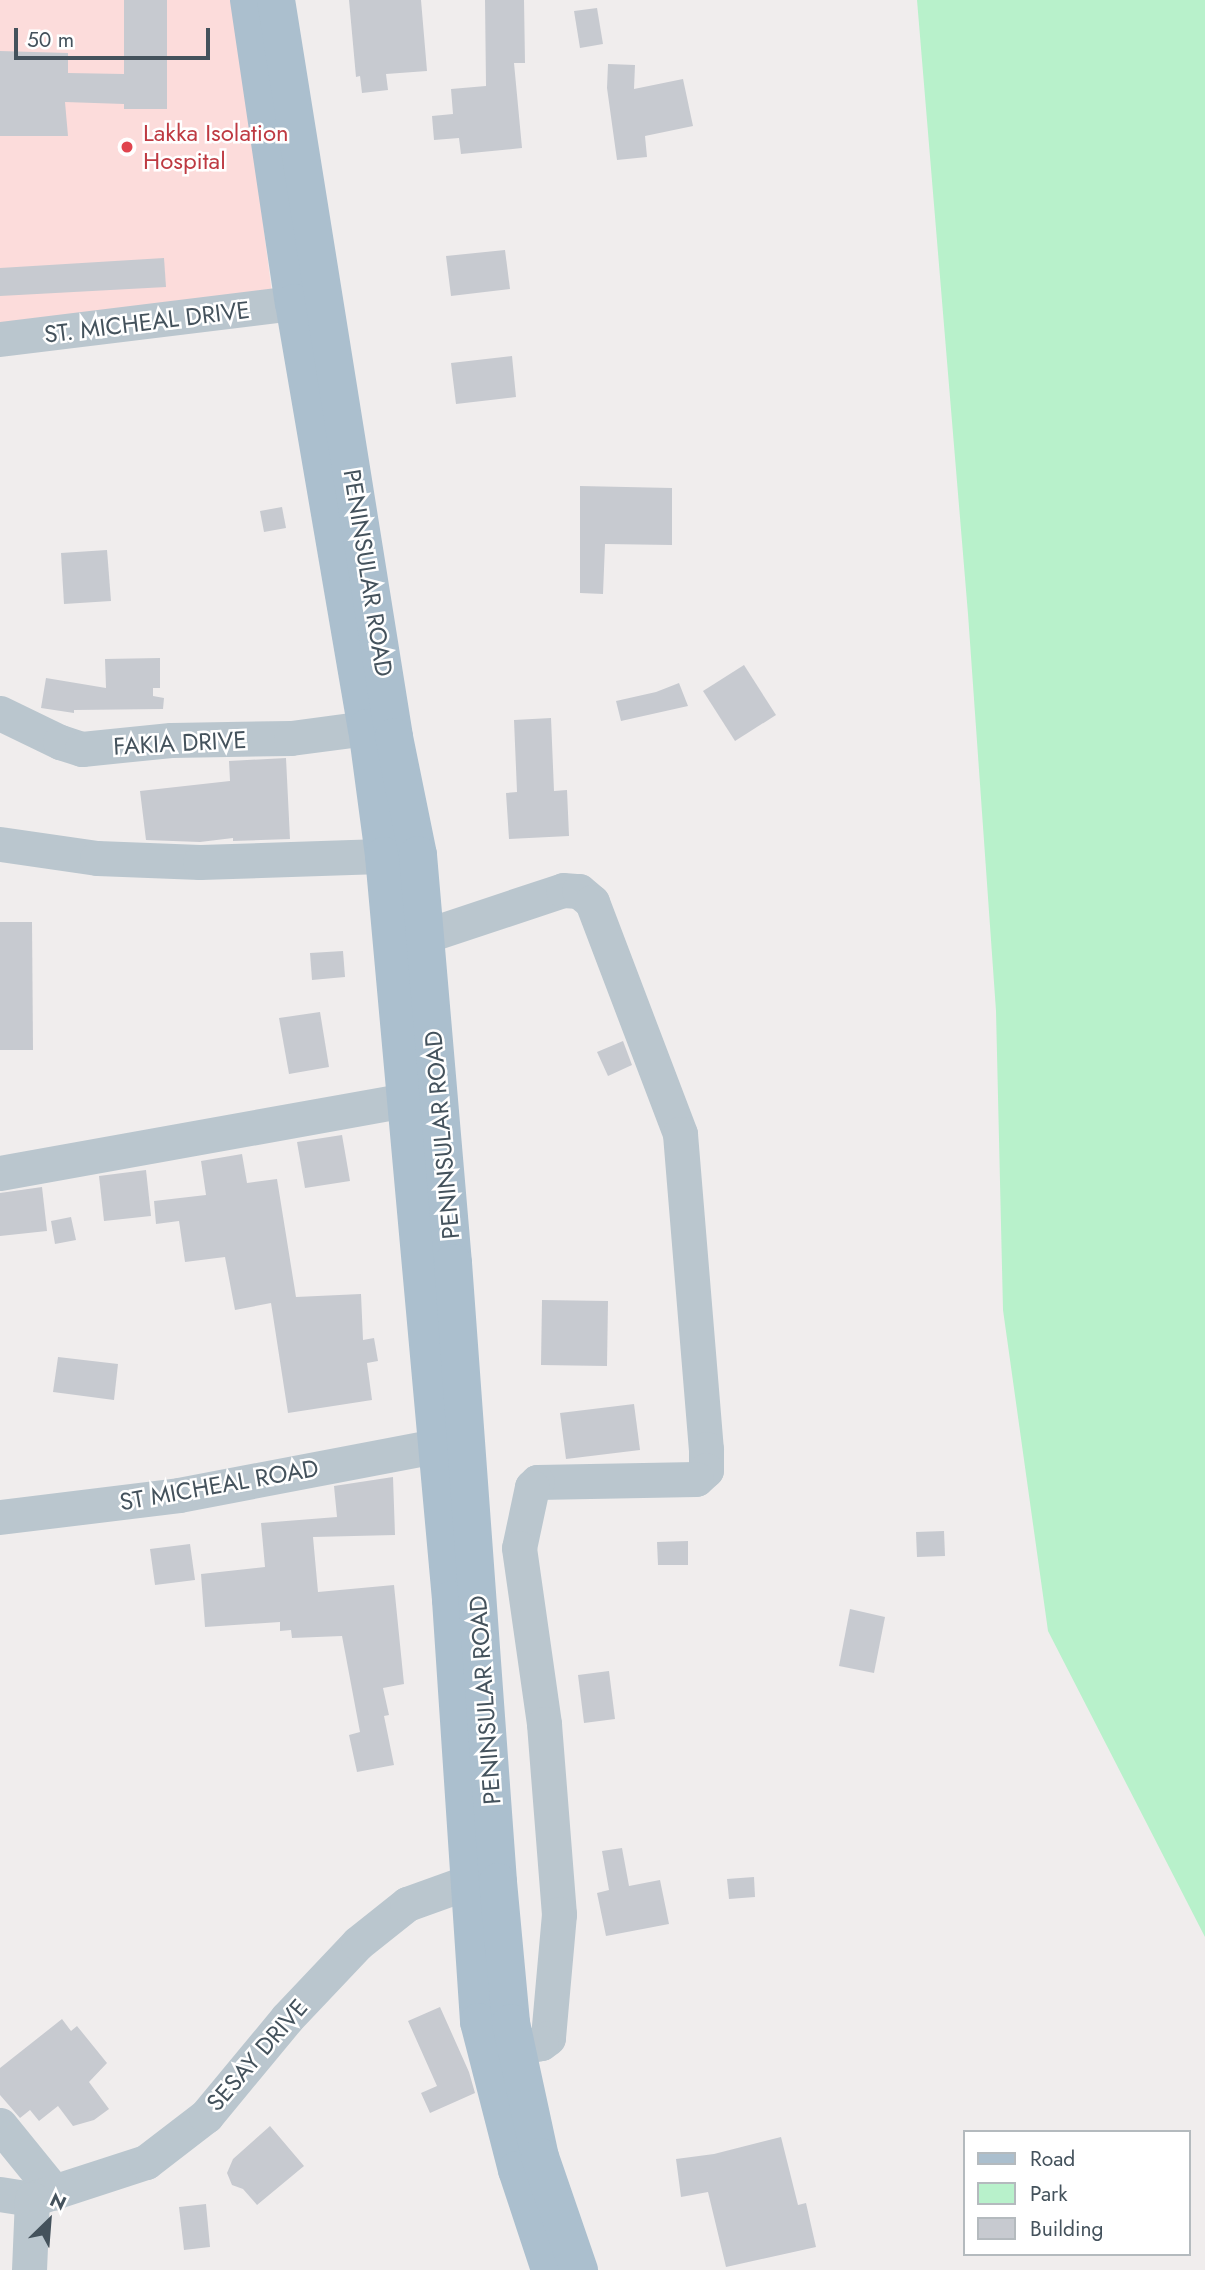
<!DOCTYPE html>
<html>
<head>
<meta charset="utf-8">
<style>
  body { margin:0 }
  #map { position:relative; width:1205px; height:2270px; overflow:hidden; background:#f0eded; font-family:Jost,sans-serif }
  div>[style] { position:absolute }
  .medical>* { inset:0; background:#fcdcdb }
  .green>* { inset:0; background:#b8f1cb }
  .building>* { inset:0; background:#c7cad0 }
  .minor>* { height:35px; margin:-17.5px; padding:0 17.5px; transform-origin:17.5px; border-radius:17.5px; background:#bac6ce }
  .major>* { height:38px; margin:-19px; padding:0 19px; transform-origin:19px; border-radius:19px; background:#abbfce }
  .dots>* { width:19px; height:19px; translate:-50% -50%; box-sizing:border-box; border:4px solid #fff; border-radius:50% }
  span { translate:-50% -50%; white-space:nowrap; text-align:center; line-height:1.15; -webkit-text-stroke:5px #fff; paint-order:stroke }
  .health-label { font-size:24px; color:#be3a42 }
  .left { translate:0 -50%; text-align:left }
  .street-label { font-size:24px; color:#44525c }
  .legend { position:absolute; left:963px; top:2130px; width:228px; height:126px; box-sizing:border-box; background:#fff; border:2px solid #b4babe; margin:0; padding:9px 12px; list-style:none; font-size:21px; color:#44525c }
  .legend li { display:flex; align-items:center; gap:14px; height:35px }
  .legend b { width:35px; border:2px solid #b4babe }
  .north { position:absolute; left:14px; top:2186px; width:70px; height:70px; -webkit-text-stroke:5px #fff; paint-order:stroke; rotate:25deg; font-size:19px; font-weight:700; line-height:28px; text-align:center; color:#44525c }
  .north::after { content:''; display:block; margin:auto; width:24px; height:32px; background:#44525c; clip-path:polygon(50% 0,100% 100%,50% 72%,0 100%) }
  .scale { position:absolute; left:14px; top:28px; width:196px; height:32px; box-sizing:border-box; border:4px solid #44525c; border-top:0; padding-left:9px; font-size:21px; line-height:24px; white-space:nowrap; color:#44525c; -webkit-text-stroke:5px #fff; paint-order:stroke }
</style>
</head>
<body>
<div id="map">
  <div class="medical">
    <div style="clip-path:polygon(0 0,235px 0,272px 294px,0 326px)"></div>
  </div>
  <div class="green">
    <div style="clip-path:polygon(917px 0,1205px 0,1205px 1937px,1048px 1631px,1003px 1310px,996px 1011px,968px 614px)"></div>
  </div>
  <div class="building">
    <div style="clip-path:polygon(124px 0,167px 0,167px 109px,124px 109px,124px 104px,65px 102px,68px 136px,0 136px,0 51px,68px 53px,68px 73px,124px 74px)"></div>
    <div style="clip-path:polygon(349px 0,421px 0,427px 71px,386px 74px,388px 90px,362px 93px,360px 76px,356px 77px)"></div>
    <div style="clip-path:polygon(485px 0,524px 0,525px 63px,514px 63px,522px 148px,461px 154px,459px 138px,434px 140px,432px 116px,453px 114px,451px 89px,486px 86px)"></div>
    <div style="clip-path:polygon(597px 8px,603px 44px,580px 48px,574px 11px)"></div>
    <div style="clip-path:polygon(608px 64px,635px 65px,634px 89px,683px 79px,693px 126px,645px 136px,647px 157px,617px 160px,607px 88px)"></div>
    <div style="clip-path:polygon(505px 250px,510px 289px,451px 296px,446px 256px)"></div>
    <div style="clip-path:polygon(164px 258px,166px 287px,0 296px,0 268px)"></div>
    <div style="clip-path:polygon(512px 356px,516px 397px,456px 404px,451px 363px)"></div>
    <div style="clip-path:polygon(580px 486px,672px 488px,672px 545px,605px 544px,603px 594px,580px 593px)"></div>
    <div style="clip-path:polygon(282px 507px,286px 528px,264px 532px,260px 511px)"></div>
    <div style="clip-path:polygon(107px 550px,111px 601px,64px 604px,61px 553px)"></div>
    <div style="clip-path:polygon(160px 658px,160px 688px,153px 688px,153px 696px,164px 698px,163px 709px,74px 710px,74px 713px,41px 708px,46px 678px,106px 688px,105px 659px)"></div>
    <div style="clip-path:polygon(744px 665px,776px 715px,735px 741px,703px 691px)"></div>
    <div style="clip-path:polygon(679px 683px,688px 706px,621px 721px,616px 701px,656px 692px)"></div>
    <div style="clip-path:polygon(551px 718px,554px 791px,567px 790px,569px 836px,509px 839px,506px 793px,517px 792px,514px 720px)"></div>
    <div style="clip-path:polygon(286px 758px,290px 839px,233px 841px,233px 838px,200px 842px,146px 840px,140px 791px,230px 781px,229px 761px)"></div>
    <div style="clip-path:polygon(0 922px,32px 922px,33px 1050px,0 1050px)"></div>
    <div style="clip-path:polygon(343px 951px,345px 977px,312px 980px,310px 953px)"></div>
    <div style="clip-path:polygon(320px 1012px,329px 1067px,289px 1074px,279px 1018px)"></div>
    <div style="clip-path:polygon(623px 1041px,632px 1065px,608px 1076px,597px 1052px)"></div>
    <div style="clip-path:polygon(342px 1135px,350px 1181px,305px 1188px,297px 1142px)"></div>
    <div style="clip-path:polygon(242px 1154px,247px 1183px,277px 1179px,296px 1297px,361px 1294px,363px 1340px,374px 1338px,378px 1361px,367px 1363px,372px 1400px,288px 1413px,271px 1303px,235px 1310px,225px 1257px,185px 1262px,179px 1221px,156px 1224px,154px 1201px,206px 1195px,201px 1161px)"></div>
    <div style="clip-path:polygon(146px 1170px,151px 1216px,104px 1221px,99px 1176px)"></div>
    <div style="clip-path:polygon(42px 1187px,47px 1231px,0 1236px,0 1193px)"></div>
    <div style="clip-path:polygon(71px 1217px,76px 1240px,55px 1244px,51px 1221px)"></div>
    <div style="clip-path:polygon(542px 1300px,608px 1301px,607px 1366px,541px 1365px)"></div>
    <div style="clip-path:polygon(58px 1357px,118px 1364px,114px 1400px,53px 1392px)"></div>
    <div style="clip-path:polygon(634px 1404px,640px 1450px,566px 1459px,560px 1413px)"></div>
    <div style="clip-path:polygon(393px 1477px,395px 1535px,313px 1537px,318px 1592px,394px 1585px,404px 1684px,383px 1688px,389px 1715px,384px 1716px,394px 1765px,357px 1772px,349px 1735px,360px 1732px,342px 1636px,292px 1638px,291px 1630px,280px 1631px,280px 1622px,205px 1627px,201px 1574px,265px 1567px,261px 1523px,337px 1517px,334px 1486px)"></div>
    <div style="clip-path:polygon(944px 1531px,945px 1556px,917px 1557px,916px 1532px)"></div>
    <div style="clip-path:polygon(688px 1541px,688px 1565px,658px 1565px,657px 1542px)"></div>
    <div style="clip-path:polygon(190px 1544px,195px 1580px,155px 1585px,150px 1549px)"></div>
    <div style="clip-path:polygon(850px 1609px,885px 1617px,874px 1673px,839px 1666px)"></div>
    <div style="clip-path:polygon(609px 1671px,615px 1719px,584px 1723px,578px 1675px)"></div>
    <div style="clip-path:polygon(622px 1848px,629px 1886px,660px 1880px,669px 1924px,606px 1936px,597px 1893px,609px 1890px,602px 1851px)"></div>
    <div style="clip-path:polygon(754px 1877px,755px 1897px,729px 1899px,727px 1879px)"></div>
    <div style="clip-path:polygon(440px 2007px,469px 2072px,475px 2093px,430px 2113px,421px 2093px,437px 2086px,408px 2021px)"></div>
    <div style="clip-path:polygon(62px 2019px,71px 2031px,77px 2026px,107px 2063px,89px 2082px,109px 2109px,94px 2120px,73px 2126px,58px 2106px,39px 2121px,30px 2110px,20px 2118px,0 2095px,0 2068px)"></div>
    <div style="clip-path:polygon(270px 2126px,304px 2166px,257px 2205px,243px 2189px,232px 2185px,227px 2173px,233px 2159px)"></div>
    <div style="clip-path:polygon(781px 2137px,798px 2205px,806px 2203px,816px 2247px,726px 2267px,708px 2192px,681px 2197px,676px 2159px,714px 2154px)"></div>
    <div style="clip-path:polygon(206px 2204px,210px 2247px,184px 2250px,179px 2207px)"></div>
  </div>
  <div class="minor">
    <div style="left:0;top:339px;width:296px;rotate:-7deg"></div>
    <div style="left:0;top:713px;width:67px;rotate:25.8deg"></div>
    <div style="left:60px;top:742px;width:23px;rotate:18deg"></div>
    <div style="left:82px;top:749px;width:89px;rotate:-5.8deg"></div>
    <div style="left:171px;top:740px;width:120px;rotate:-1deg"></div>
    <div style="left:291px;top:738px;width:77px;rotate:-7.5deg"></div>
    <div style="left:0;top:844px;width:98px;rotate:8.2deg"></div>
    <div style="left:97px;top:858px;width:103px;rotate:2.2deg"></div>
    <div style="left:200px;top:862px;width:211px;rotate:-1.9deg"></div>
    <div style="left:425px;top:936px;width:145px;rotate:-18.4deg"></div>
    <div style="left:563px;top:890px;width:16px;rotate:4deg"></div>
    <div style="left:579px;top:891px;width:17px;rotate:40deg"></div>
    <div style="left:592px;top:902px;width:248px;rotate:69.2deg"></div>
    <div style="left:680px;top:1134px;width:316px;rotate:85.3deg"></div>
    <div style="left:706px;top:1449px;width:21px;rotate:90deg"></div>
    <div style="left:706px;top:1470px;width:13px;rotate:138deg"></div>
    <div style="left:696px;top:1479px;width:159px;rotate:178.9deg"></div>
    <div style="left:537px;top:1482px;width:7px;rotate:135deg"></div>
    <div style="left:532px;top:1487px;width:62px;rotate:102deg"></div>
    <div style="left:519px;top:1548px;width:178px;rotate:81.9deg"></div>
    <div style="left:544px;top:1724px;width:191px;rotate:85.5deg"></div>
    <div style="left:559px;top:1914px;width:124px;rotate:95.1deg"></div>
    <div style="left:548px;top:2038px;width:9px;rotate:144deg"></div>
    <div style="left:541px;top:2043px;width:25px;rotate:168deg"></div>
    <div style="left:0;top:1173px;width:413px;rotate:-10.2deg"></div>
    <div style="left:0;top:1517px;width:180px;rotate:-7deg"></div>
    <div style="left:179px;top:1495px;width:262px;rotate:-10.8deg"></div>
    <div style="left:0;top:2125px;width:87px;rotate:51deg"></div>
    <div style="left:0;top:2194px;width:32px;rotate:9deg"></div>
    <div style="left:32px;top:2199px;width:120px;rotate:-18deg"></div>
    <div style="left:146px;top:2162px;width:76px;rotate:-37.5deg"></div>
    <div style="left:206px;top:2116px;width:127px;rotate:-50.4deg"></div>
    <div style="left:287px;top:2018px;width:103px;rotate:-46.6deg"></div>
    <div style="left:358px;top:1943px;width:63px;rotate:-38.5deg"></div>
    <div style="left:407px;top:1904px;width:65px;rotate:-19.8deg"></div>
    <div style="left:468px;top:1882px;width:30px"></div>
    <div style="left:29px;top:2270px;width:71px;rotate:-87.6deg"></div>
  </div>
  <div class="major">
    <div style="left:249px;top:0;width:306px;rotate:81.6deg"></div>
    <div style="left:294px;top:303px;width:431px;rotate:80.3deg"></div>
    <div style="left:367px;top:728px;width:129px;rotate:82.4deg"></div>
    <div style="left:384px;top:856px;width:747px;rotate:84.85deg"></div>
    <div style="left:451px;top:1600px;width:423px;rotate:86.2deg"></div>
    <div style="left:479px;top:2022px;width:153px;rotate:75.6deg"></div>
    <div style="left:517px;top:2170px;width:105px;rotate:71.7deg"></div>
    <div style="left:276px;top:0;width:746px;rotate:80.9deg"></div>
    <div style="left:394px;top:737px;width:120px;rotate:78.5deg"></div>
    <div style="left:418px;top:855px;width:409px;rotate:85.1deg"></div>
    <div style="left:453px;top:1263px;width:621px;rotate:85.84deg"></div>
    <div style="left:498px;top:1882px;width:142px;rotate:84.7deg"></div>
    <div style="left:511px;top:2023px;width:137px;rotate:77.8deg"></div>
    <div style="left:540px;top:2157px;width:120px;rotate:71deg"></div>
  </div>
  <div class="dots">
    <div style="left:127px;top:147px;background:#e0444e"></div>
  </div>
  <div class="health-label">
    <span class="left" style="left:143px;top:147px">Lakka Isolation<br>Hospital</span>
  </div>
  <div class="street-label">
    <span style="left:147px;top:322px;rotate:-7deg">ST. MICHEAL DRIVE</span>
    <span style="left:368px;top:573px;rotate:81deg">PENINSULAR ROAD</span>
    <span style="left:180px;top:743px;rotate:-3deg">FAKIA DRIVE</span>
    <span style="left:442px;top:1135px;rotate:-95deg">PENINSULAR ROAD</span>
    <span style="left:219px;top:1485px;rotate:-10deg">ST MICHEAL ROAD</span>
    <span style="left:485px;top:1700px;rotate:-94deg">PENINSULAR ROAD</span>
    <span style="left:257px;top:2055px;rotate:-49deg">SESAY DRIVE</span>
  </div>
  <ul class="legend">
  <li><b style="height:9px;background:#abbfce"></b>Road</li>
  <li><b style="height:19px;background:#b8f1cb"></b>Park</li>
  <li><b style="height:19px;background:#c7cad0"></b>Building</li>
  </ul>
  <div class="north">N</div>
  <div class="scale">50 m</div>
</div>
</body>
</html>
